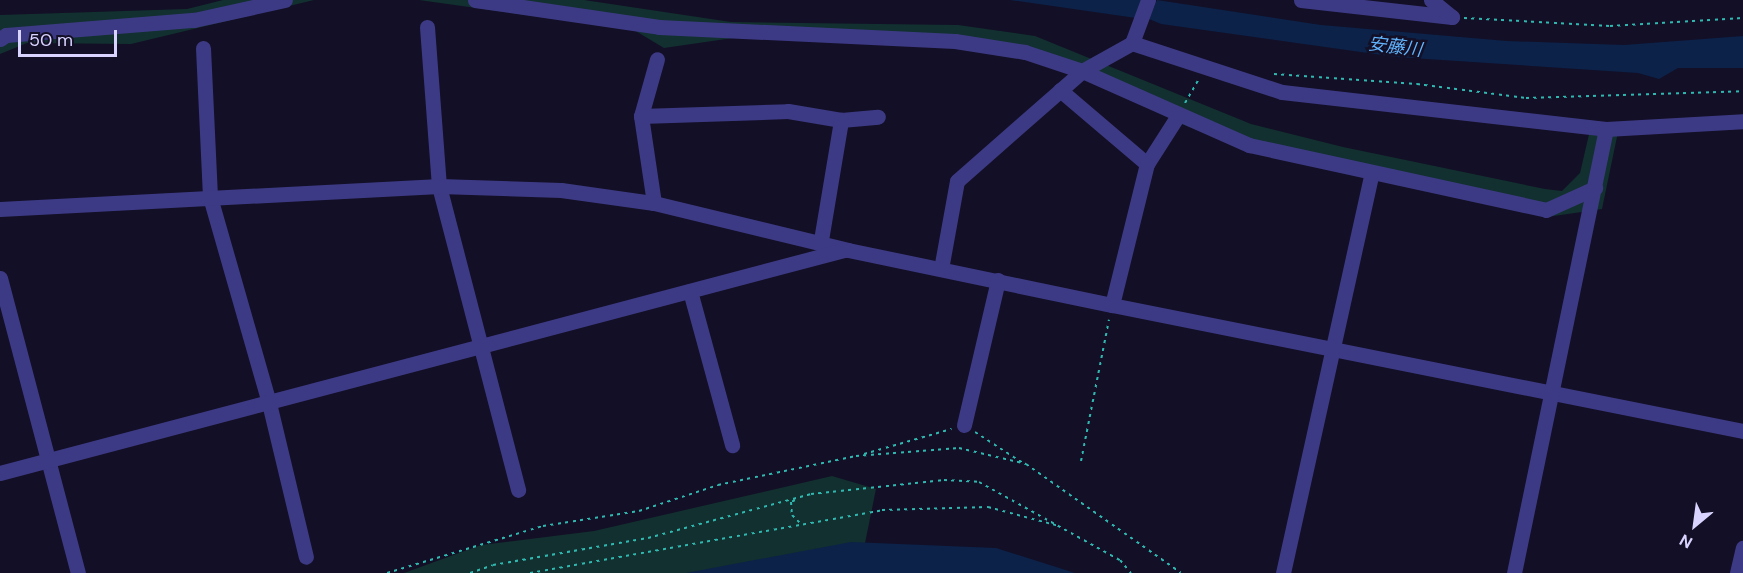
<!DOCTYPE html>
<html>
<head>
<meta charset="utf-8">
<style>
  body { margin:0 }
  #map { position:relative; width:1743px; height:573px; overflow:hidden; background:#130f26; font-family:"DM Sans","Noto Sans JP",sans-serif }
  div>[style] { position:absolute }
  .green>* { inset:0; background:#12302f }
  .water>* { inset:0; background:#0c2248 }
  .path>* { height:2px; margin-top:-1px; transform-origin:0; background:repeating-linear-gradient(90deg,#2fb8b0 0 3px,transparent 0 7.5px) }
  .minor>* { height:15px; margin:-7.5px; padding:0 7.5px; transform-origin:7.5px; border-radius:7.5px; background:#3d3a85 }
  span { translate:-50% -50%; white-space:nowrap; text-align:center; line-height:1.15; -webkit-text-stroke:5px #130f26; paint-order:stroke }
  .water-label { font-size:18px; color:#62b6ff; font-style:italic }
  .north { position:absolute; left:1665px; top:495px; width:60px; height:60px; -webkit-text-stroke:4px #130f26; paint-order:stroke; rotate:209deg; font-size:16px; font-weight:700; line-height:24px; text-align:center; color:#d9d4ff }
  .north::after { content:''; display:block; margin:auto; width:21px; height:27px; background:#d9d4ff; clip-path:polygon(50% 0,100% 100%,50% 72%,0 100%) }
  .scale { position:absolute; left:18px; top:30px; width:99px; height:27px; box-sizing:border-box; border:3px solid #d9d4ff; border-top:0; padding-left:8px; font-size:18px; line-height:21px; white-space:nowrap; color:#d9d4ff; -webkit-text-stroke:4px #130f26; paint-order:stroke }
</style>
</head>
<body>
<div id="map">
  <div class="green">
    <div style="clip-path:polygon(223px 0,314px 0,131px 44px,27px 43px,0 54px,0 15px,187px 9px)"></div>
    <div style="clip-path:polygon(419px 0,584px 0,731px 22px,958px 25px,1035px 36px,1251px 124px,1343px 147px,1545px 189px,1562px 191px,1580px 173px,1590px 130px,1618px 132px,1602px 209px,1547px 217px,1252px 151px,1179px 123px,1100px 84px,1036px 61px,941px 45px,733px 38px,664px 48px,634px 30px)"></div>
    <div style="clip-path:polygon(832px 476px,876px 489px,862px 558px,778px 573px,404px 573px,481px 545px,594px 531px)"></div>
  </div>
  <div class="water">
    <div style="clip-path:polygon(1010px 0,1142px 0,1136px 18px)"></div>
    <div style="clip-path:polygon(1157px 0,1321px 25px,1507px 41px,1624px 45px,1743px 36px,1743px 68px,1678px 68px,1659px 79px,1638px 73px,1396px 57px,1161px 24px,1149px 19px)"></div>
    <div style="clip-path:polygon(851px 542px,996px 548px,1075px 573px,686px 573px)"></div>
  </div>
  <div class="path">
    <div style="left:1464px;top:18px;width:146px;rotate:3.1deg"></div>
    <div style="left:1610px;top:26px;width:133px;rotate:-3.4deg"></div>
    <div style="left:1274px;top:74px;width:143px;rotate:4deg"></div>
    <div style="left:1417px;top:84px;width:110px;rotate:7.3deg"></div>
    <div style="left:1526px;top:98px;width:217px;rotate:-1.8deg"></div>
    <div style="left:1185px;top:103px;width:28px;rotate:-60deg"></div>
    <div style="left:975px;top:432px;width:57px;rotate:32.9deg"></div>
    <div style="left:864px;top:454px;width:91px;rotate:-16deg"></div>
    <div style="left:1081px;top:461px;width:144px;rotate:-78.8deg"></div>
    <div style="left:795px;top:500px;width:4px;rotate:153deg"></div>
    <div style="left:791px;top:502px;width:13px;rotate:86deg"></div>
    <div style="left:792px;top:515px;width:14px;rotate:45deg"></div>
    <div style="left:387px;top:573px;width:163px;rotate:-16.8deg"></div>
    <div style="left:543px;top:526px;width:97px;rotate:-8.9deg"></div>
    <div style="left:639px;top:511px;width:83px;rotate:-18.2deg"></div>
    <div style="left:718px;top:485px;width:141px;rotate:-11.9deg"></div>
    <div style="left:856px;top:456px;width:103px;rotate:-4.4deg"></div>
    <div style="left:959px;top:448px;width:69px;rotate:13.4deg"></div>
    <div style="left:1026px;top:464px;width:189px;rotate:35.1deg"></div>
    <div style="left:470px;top:573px;width:24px;rotate:-19deg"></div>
    <div style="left:493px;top:565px;width:157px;rotate:-9.9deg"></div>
    <div style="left:648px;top:538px;width:169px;rotate:-15.1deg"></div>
    <div style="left:811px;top:494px;width:134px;rotate:-6deg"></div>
    <div style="left:944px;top:480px;width:35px;rotate:3deg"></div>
    <div style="left:979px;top:482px;width:161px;rotate:29deg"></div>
    <div style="left:1120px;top:560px;width:17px;rotate:50deg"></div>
    <div style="left:530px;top:573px;width:358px;rotate:-10.1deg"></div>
    <div style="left:882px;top:510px;width:106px;rotate:-1.6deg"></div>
    <div style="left:988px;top:507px;width:73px;rotate:15deg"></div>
  </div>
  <div class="minor">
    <div style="left:475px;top:0;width:186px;rotate:8.3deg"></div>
    <div style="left:659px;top:27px;width:296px;rotate:2.7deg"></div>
    <div style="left:955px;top:41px;width:71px;rotate:8.9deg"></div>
    <div style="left:1025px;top:52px;width:60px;rotate:18.4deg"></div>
    <div style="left:1082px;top:71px;width:183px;rotate:23.9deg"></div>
    <div style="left:1249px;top:145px;width:304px;rotate:12.3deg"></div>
    <div style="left:1546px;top:210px;width:54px;rotate:-24.2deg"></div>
    <div style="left:1301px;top:0;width:152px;rotate:6.4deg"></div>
    <div style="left:1431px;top:0;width:27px;rotate:39deg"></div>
    <div style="left:427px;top:27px;width:159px;rotate:85.7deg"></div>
    <div style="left:439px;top:186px;width:314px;rotate:75.4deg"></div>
    <div style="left:0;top:39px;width:7px;rotate:-34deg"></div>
    <div style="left:6px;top:35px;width:189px;rotate:-4.6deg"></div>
    <div style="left:194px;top:20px;width:93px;rotate:-12.4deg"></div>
    <div style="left:1132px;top:43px;width:158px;rotate:18.1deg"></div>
    <div style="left:1282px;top:92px;width:326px;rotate:6.5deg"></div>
    <div style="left:1606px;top:129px;width:137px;rotate:-3.3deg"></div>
    <div style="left:203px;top:48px;width:149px;rotate:87.3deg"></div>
    <div style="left:210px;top:197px;width:214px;rotate:74deg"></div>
    <div style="left:269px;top:403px;width:158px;rotate:76.5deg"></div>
    <div style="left:1060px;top:90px;width:114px;rotate:40.4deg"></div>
    <div style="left:1147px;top:164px;width:59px;rotate:-57.4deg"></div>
    <div style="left:641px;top:116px;width:147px;rotate:-1.9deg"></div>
    <div style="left:788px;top:111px;width:54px;rotate:9.6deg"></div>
    <div style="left:841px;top:120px;width:37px;rotate:-5deg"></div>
    <div style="left:654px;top:203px;width:88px;rotate:-98.5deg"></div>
    <div style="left:641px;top:116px;width:59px;rotate:-74.3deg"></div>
    <div style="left:0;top:209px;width:440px;rotate:-3deg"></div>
    <div style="left:439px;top:186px;width:122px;rotate:1.9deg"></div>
    <div style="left:561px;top:190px;width:94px;rotate:8deg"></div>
    <div style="left:654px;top:203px;width:200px;rotate:13.6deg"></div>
    <div style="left:848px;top:250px;width:270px;rotate:11.8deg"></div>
    <div style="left:1112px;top:305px;width:643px;rotate:11.29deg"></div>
    <div style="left:821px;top:240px;width:122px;rotate:-80.5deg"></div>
    <div style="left:941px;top:269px;width:89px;rotate:-79.7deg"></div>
    <div style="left:957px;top:181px;width:167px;rotate:-41.3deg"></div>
    <div style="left:1082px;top:71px;width:57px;rotate:-29.2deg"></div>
    <div style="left:1132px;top:43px;width:46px;rotate:-69.6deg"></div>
    <div style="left:0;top:278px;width:305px;rotate:75.2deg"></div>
    <div style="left:690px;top:291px;width:160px;rotate:74.7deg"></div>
    <div style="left:1112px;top:305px;width:145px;rotate:-76.1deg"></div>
    <div style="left:964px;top:425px;width:149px;rotate:-76.8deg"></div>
    <div style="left:0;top:473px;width:873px;rotate:-14.8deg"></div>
    <div style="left:1283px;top:573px;width:403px;rotate:-77.5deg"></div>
    <div style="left:1514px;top:573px;width:453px;rotate:-78.3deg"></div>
    <div style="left:1737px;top:573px;width:26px;rotate:-77deg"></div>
  </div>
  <div class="water-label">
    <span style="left:1395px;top:47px;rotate:7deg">安藤川</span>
  </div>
  <div class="north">N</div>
  <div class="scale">50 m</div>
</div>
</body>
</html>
